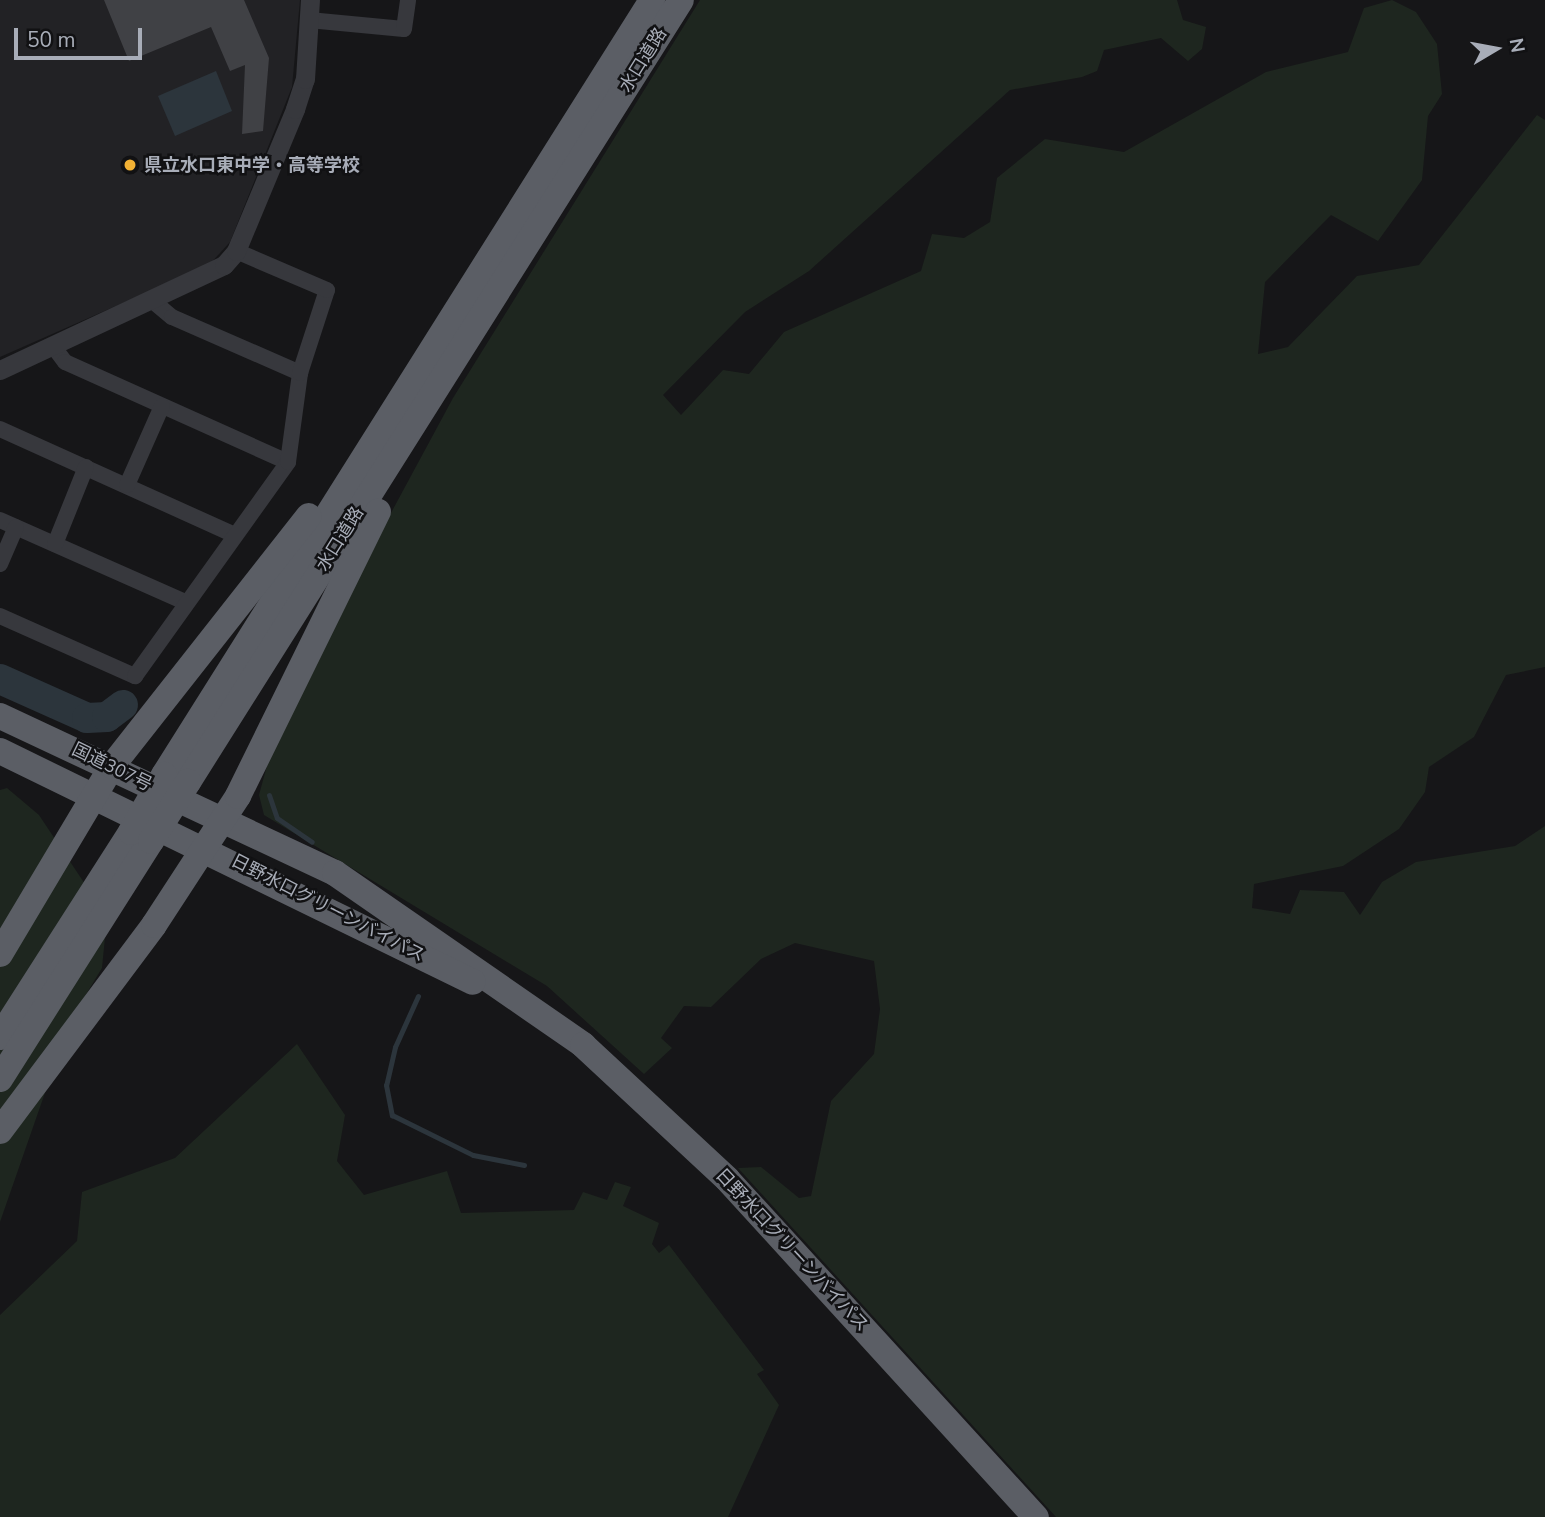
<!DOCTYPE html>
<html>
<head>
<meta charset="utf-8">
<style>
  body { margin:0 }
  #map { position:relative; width:1545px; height:1517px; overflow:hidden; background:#161618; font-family:"Nunito Sans","Noto Sans JP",sans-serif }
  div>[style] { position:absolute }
  .built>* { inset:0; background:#222225 }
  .green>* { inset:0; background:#1e261f }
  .water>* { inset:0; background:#2c353c }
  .stream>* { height:5px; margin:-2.5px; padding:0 2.5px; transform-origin:2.5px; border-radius:2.5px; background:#2c353c }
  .river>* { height:30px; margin:-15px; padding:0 15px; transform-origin:15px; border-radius:15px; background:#2c353c }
  .building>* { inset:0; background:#404145 }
  .minor>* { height:16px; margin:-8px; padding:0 8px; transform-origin:8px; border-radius:8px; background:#37383d }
  .tertiary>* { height:19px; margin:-9.5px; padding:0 9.5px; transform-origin:9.5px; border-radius:9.5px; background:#37383d }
  .trunk>* { height:26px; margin:-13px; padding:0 13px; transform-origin:13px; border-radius:13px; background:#5b5e65 }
  .trunk-bridge>* { height:26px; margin:-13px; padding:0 13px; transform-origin:13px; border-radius:13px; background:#5b5e65 }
  .dots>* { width:19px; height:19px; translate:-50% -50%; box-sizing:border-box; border:4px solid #111113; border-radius:50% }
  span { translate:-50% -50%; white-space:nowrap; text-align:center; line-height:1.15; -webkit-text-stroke:5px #111113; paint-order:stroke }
  .street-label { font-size:18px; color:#a8adb8 }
  .poi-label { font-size:18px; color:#a8adb8; font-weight:700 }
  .left { translate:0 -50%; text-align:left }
  .north { position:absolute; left:1461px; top:14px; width:70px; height:70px; -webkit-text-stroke:5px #111113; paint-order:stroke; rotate:80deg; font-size:19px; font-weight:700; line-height:28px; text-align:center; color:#a8adb8 }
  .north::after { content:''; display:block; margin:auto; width:24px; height:32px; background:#a8adb8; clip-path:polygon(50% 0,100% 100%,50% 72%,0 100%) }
  .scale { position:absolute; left:14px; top:28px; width:128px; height:32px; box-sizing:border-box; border:4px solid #a8adb8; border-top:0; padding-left:9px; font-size:21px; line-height:24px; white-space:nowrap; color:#a8adb8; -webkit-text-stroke:5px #111113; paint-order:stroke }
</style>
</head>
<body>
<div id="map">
  <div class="built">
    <div style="clip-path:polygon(0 0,300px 0,292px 87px,230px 242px,209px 265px,0 357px)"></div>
  </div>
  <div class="green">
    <div style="clip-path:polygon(700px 0,1177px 0,1183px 20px,1206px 27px,1202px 49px,1188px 61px,1161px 38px,1104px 50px,1097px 71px,1082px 77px,1010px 90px,809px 271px,745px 312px,663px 395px,681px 415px,723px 370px,749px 374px,784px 332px,921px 271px,932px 234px,964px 238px,990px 222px,997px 178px,1045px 139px,1124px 152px,1266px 72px,1348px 52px,1364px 8px,1392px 0,1416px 12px,1437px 44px,1442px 94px,1428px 116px,1422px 180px,1378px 241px,1331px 215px,1265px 282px,1258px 354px,1288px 347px,1357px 276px,1419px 265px,1537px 115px,1545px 120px,1545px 667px,1506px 675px,1474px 737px,1429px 767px,1425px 792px,1399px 829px,1343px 866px,1254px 884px,1252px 908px,1290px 914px,1300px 890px,1344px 892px,1360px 915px,1382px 882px,1416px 862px,1515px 846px,1545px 826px,1545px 1517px,1056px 1517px,738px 1168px,761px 1167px,799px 1198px,811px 1196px,831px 1101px,874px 1054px,880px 1009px,874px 961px,795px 943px,761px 959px,711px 1007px,684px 1006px,661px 1038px,672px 1048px,644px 1074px,547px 986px,264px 815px,259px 795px,268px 762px,344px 600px,453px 398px)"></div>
    <div style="clip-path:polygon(7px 788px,39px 815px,107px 917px,102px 968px,70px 1021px,0 1222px,0 790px)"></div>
    <div style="clip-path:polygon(297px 1044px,345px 1115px,337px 1161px,364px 1195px,447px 1171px,461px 1213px,574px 1210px,583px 1192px,607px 1200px,615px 1182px,631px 1187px,623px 1206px,659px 1223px,652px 1244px,659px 1253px,669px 1245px,764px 1370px,757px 1374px,779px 1405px,728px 1517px,0 1517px,0 1315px,77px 1241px,82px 1192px,175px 1158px)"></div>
  </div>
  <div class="water">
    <div style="clip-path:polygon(216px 71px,232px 111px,175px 136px,158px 96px)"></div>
  </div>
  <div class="stream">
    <div style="left:269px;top:795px;width:24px;rotate:71deg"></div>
    <div style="left:277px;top:818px;width:42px;rotate:34.4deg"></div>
    <div style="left:418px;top:996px;width:56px;rotate:114.3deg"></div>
    <div style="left:395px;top:1047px;width:39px;rotate:103deg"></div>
    <div style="left:386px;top:1085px;width:31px;rotate:79deg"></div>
    <div style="left:392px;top:1115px;width:90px;rotate:26.3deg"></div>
    <div style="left:473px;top:1155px;width:52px;rotate:11.1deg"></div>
  </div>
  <div class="river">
    <div style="left:0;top:679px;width:95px;rotate:24.1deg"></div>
    <div style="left:87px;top:718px;width:20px;rotate:-3deg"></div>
    <div style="left:107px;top:717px;width:20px;rotate:-37deg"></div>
  </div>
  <div class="building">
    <div style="clip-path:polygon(104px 0,244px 0,269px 58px,263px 131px,242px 134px,245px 65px,230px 71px,211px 27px,129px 61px)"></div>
  </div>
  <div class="minor">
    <div style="left:309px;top:20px;width:95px;rotate:5.4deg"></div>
    <div style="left:404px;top:29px;width:29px;rotate:-82deg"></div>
    <div style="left:154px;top:302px;width:23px;rotate:40deg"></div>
    <div style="left:172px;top:317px;width:140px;rotate:23.6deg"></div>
    <div style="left:53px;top:346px;width:20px;rotate:53deg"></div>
    <div style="left:65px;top:362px;width:244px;rotate:24.2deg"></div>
    <div style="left:0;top:429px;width:256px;rotate:24.3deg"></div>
    <div style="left:127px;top:485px;width:86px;rotate:-66.1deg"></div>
    <div style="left:0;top:520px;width:202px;rotate:23.9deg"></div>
    <div style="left:55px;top:544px;width:83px;rotate:-68.1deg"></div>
    <div style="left:0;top:564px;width:40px;rotate:-66.6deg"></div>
    <div style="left:0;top:616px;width:148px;rotate:24deg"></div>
    <div style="left:135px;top:676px;width:263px;rotate:-54.4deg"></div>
    <div style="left:288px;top:462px;width:90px;rotate:-82.3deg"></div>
    <div style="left:300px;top:373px;width:87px;rotate:-72deg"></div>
    <div style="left:327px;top:290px;width:99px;rotate:-156.8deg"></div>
  </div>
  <div class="tertiary">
    <div style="left:0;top:370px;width:247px;rotate:-25.1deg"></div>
    <div style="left:224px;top:265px;width:18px;rotate:-49deg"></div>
    <div style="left:236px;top:251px;width:154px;rotate:-67.4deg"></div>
    <div style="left:295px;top:109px;width:32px;rotate:-72deg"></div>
    <div style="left:305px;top:79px;width:79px;rotate:-86.4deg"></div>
  </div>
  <div class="trunk">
    <div style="left:0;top:716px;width:370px;rotate:25.1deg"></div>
    <div style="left:335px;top:873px;width:302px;rotate:34.7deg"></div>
    <div style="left:583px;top:1045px;width:197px;rotate:42.9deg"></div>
    <div style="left:727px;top:1179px;width:458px;rotate:47.6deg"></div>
    <div style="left:0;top:751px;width:526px;rotate:26.03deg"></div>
    <div style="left:164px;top:775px;width:916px;rotate:-57.8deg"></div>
    <div style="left:188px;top:782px;width:924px;rotate:-57.77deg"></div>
    <div style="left:0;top:954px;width:219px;rotate:-59.2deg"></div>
    <div style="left:112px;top:766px;width:318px;rotate:-51.8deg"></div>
    <div style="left:0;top:1037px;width:243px;rotate:-57.4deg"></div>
    <div style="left:0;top:1079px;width:282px;rotate:-57.6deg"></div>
    <div style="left:0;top:1131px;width:257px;rotate:-53.2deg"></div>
    <div style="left:154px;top:925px;width:154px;rotate:-56.9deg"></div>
    <div style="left:238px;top:796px;width:317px;rotate:-63.8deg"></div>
  </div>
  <div class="trunk-bridge">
    <div style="left:131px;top:832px;width:66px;rotate:-59.9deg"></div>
    <div style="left:151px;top:841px;width:70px;rotate:-57.9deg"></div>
  </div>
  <div class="dots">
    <div style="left:130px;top:165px;background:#f2b134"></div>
  </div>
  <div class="street-label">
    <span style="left:643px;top:60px;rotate:-58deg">水口道路</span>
    <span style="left:340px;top:539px;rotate:-58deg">水口道路</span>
    <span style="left:112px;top:767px;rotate:26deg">国道307号</span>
    <span style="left:328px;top:908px;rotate:27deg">日野水口グリーンバイパス</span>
    <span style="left:792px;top:1250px;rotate:47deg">日野水口グリーンバイパス</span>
  </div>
  <div class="poi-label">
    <span class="left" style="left:144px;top:165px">県立水口東中学・高等学校</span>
  </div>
  <div class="north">N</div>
  <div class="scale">50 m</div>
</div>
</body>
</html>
